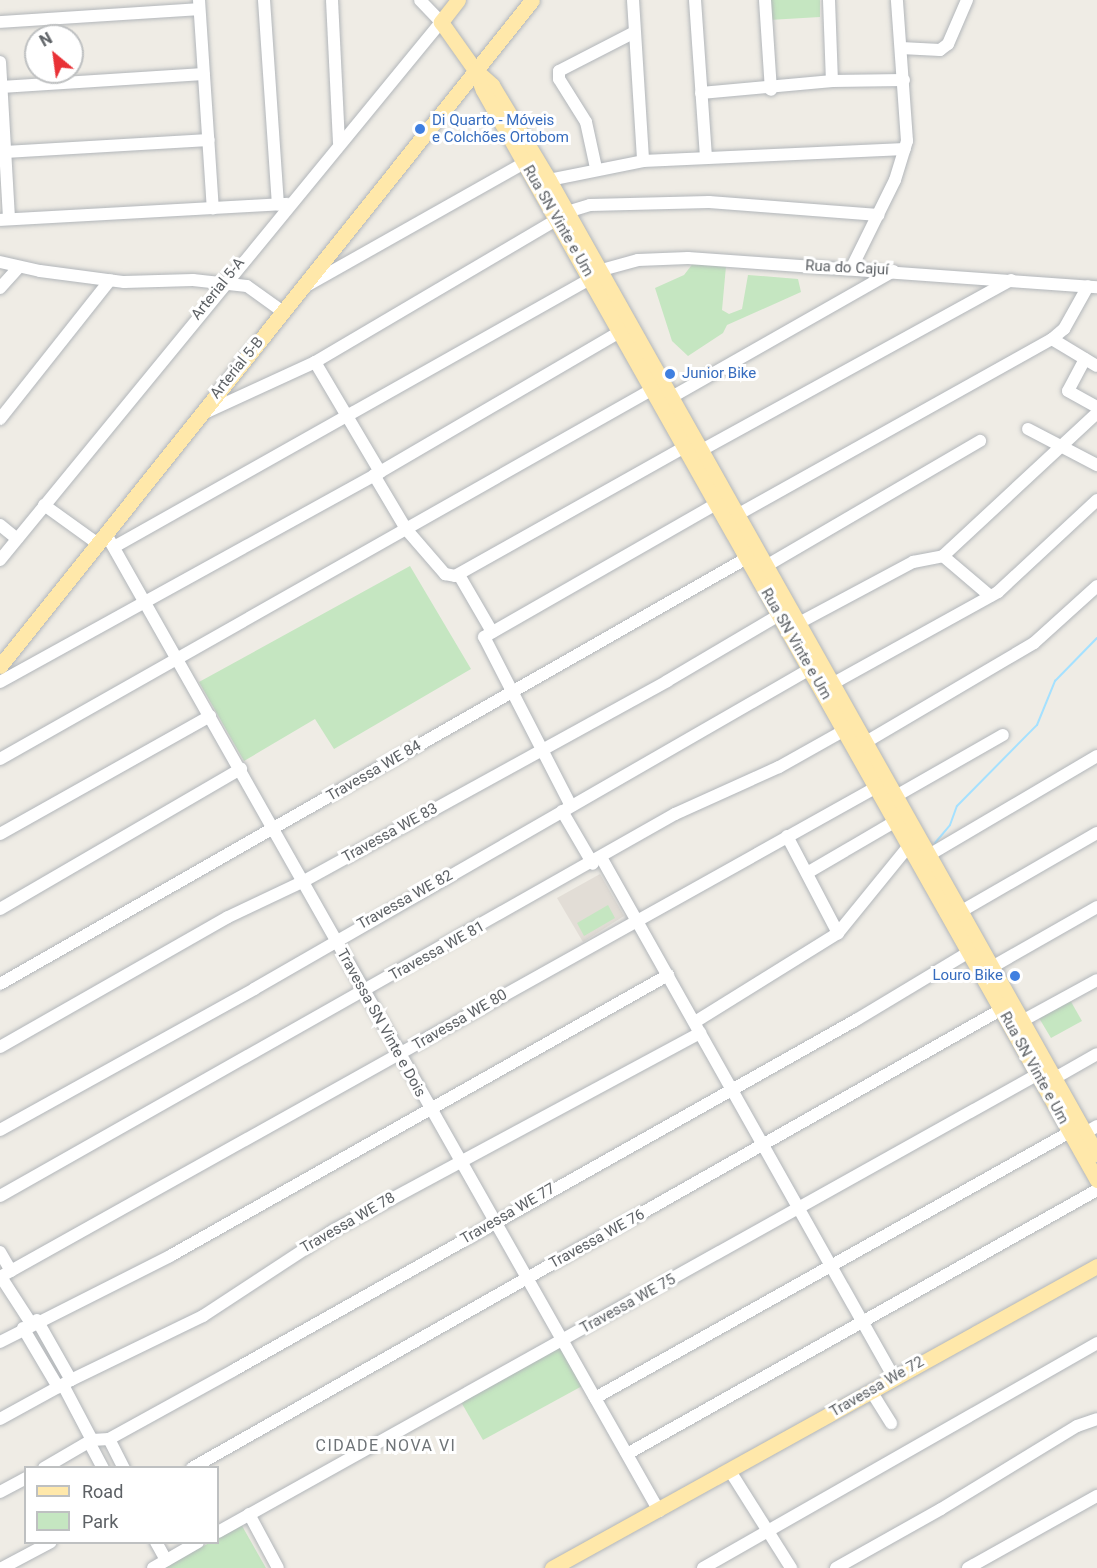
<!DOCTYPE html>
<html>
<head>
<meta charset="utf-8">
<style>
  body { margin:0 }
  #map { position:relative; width:1097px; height:1568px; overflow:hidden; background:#efece5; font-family:Roboto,sans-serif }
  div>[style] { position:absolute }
  .education>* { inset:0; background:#e2ddd6 }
  .green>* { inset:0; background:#c5e6c1 }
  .stream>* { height:2px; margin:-1px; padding:0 1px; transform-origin:1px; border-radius:1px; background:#a5e1ff }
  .roads { filter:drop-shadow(0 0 2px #b2b6ba) drop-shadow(0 0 2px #b2b6ba) }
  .minor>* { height:12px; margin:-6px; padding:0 6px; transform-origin:6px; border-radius:6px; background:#fff }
  .major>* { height:15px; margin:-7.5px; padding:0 7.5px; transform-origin:7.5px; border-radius:7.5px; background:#ffe8aa }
  .dots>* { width:16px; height:16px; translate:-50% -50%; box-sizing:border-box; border:3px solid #fff; border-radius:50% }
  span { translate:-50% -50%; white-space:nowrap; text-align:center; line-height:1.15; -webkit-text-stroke:6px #fff; paint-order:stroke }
  .shop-label { font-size:15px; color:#366cbe }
  .left { translate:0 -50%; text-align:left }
  .right { translate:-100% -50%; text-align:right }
  .street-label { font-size:15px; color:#5d6165 }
  .neighbourhood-label { font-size:16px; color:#6e7377; letter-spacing:1.5px }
  .legend { position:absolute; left:24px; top:1466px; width:195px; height:78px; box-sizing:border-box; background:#fff; border:2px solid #bec0c1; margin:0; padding:8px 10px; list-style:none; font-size:18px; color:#5d6165 }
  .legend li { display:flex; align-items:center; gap:12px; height:30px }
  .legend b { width:30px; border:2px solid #bec0c1 }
  .north { position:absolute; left:24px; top:24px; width:60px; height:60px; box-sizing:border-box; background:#fff; border:2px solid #bec0c1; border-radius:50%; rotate:331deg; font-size:16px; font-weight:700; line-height:24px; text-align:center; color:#5d6165 }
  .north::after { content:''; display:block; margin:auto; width:21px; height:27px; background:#e93136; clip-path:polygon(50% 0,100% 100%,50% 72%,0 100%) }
</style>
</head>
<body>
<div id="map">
  <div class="education">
    <div style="clip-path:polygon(600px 874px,624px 916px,583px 942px,557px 898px)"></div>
  </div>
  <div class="green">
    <div style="clip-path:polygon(767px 0,820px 0,820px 17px,769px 20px)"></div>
    <div style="clip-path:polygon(694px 262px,726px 266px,722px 310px,729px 314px,742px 309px,748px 275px,798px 279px,801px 292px,727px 325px,723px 333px,688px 356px,672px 341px,655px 288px,684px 275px)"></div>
    <div style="clip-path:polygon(410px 566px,471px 669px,334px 749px,315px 719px,244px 761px,199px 682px)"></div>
    <div style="clip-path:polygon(608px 905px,615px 918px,584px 936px,577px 923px)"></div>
    <div style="clip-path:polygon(1070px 1000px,1082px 1021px,1051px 1038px,1039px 1018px)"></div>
    <div style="clip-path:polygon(561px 1346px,584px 1385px,483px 1440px,461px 1402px)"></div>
    <div style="clip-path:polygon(241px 1524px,266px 1568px,164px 1568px,209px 1543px,218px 1542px,218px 1538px)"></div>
  </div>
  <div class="stream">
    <div style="left:935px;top:843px;width:23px;rotate:-50deg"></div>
    <div style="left:950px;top:825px;width:20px;rotate:-70deg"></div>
    <div style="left:957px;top:806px;width:114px;rotate:-45.4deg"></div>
    <div style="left:1037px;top:725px;width:48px;rotate:-67.8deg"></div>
    <div style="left:1055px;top:681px;width:60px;rotate:-45.7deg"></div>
  </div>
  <div class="roads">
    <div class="minor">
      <div style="left:199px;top:0;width:209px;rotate:86.2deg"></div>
      <div style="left:264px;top:0;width:205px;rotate:86.1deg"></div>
      <div style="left:332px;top:0;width:143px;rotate:87.2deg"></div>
      <div style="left:633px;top:0;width:161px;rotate:86.4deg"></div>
      <div style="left:695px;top:0;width:158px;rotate:86deg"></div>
      <div style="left:765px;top:0;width:90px;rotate:86.2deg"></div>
      <div style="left:829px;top:0;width:81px;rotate:87.9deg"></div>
      <div style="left:0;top:22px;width:199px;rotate:-3.7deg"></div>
      <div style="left:901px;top:48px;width:39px;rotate:3deg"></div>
      <div style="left:940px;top:50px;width:10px;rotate:-37deg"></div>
      <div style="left:948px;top:44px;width:48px;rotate:-66.6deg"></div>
      <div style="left:0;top:62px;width:157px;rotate:86.7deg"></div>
      <div style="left:1px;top:87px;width:203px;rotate:-3.7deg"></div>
      <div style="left:701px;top:93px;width:132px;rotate:-5.2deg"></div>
      <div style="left:832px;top:81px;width:72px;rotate:-0.8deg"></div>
      <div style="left:5px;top:152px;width:204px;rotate:-3.4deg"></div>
      <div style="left:596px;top:168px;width:47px;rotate:-102.3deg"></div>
      <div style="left:586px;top:122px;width:51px;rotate:-122.1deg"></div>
      <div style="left:559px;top:79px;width:8px;rotate:-90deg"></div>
      <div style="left:559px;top:71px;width:85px;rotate:-27.2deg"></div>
      <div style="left:549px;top:180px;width:96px;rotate:-11.4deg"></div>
      <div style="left:643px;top:161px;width:262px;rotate:-2.6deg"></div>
      <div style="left:567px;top:212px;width:24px;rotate:-17deg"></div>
      <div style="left:590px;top:205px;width:119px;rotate:-1.4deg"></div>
      <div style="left:709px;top:202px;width:170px;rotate:4.4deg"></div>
      <div style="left:0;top:220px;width:288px;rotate:-3.2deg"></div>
      <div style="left:0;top:262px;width:41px;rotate:12.7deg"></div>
      <div style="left:40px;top:271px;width:85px;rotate:7.5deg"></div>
      <div style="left:124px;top:282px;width:69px;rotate:-1.7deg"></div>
      <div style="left:193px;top:280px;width:54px;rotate:6.3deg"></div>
      <div style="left:247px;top:286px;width:44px;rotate:35.8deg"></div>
      <div style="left:851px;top:269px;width:99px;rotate:-63.7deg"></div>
      <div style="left:895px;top:180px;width:41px;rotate:-72.9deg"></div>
      <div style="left:907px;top:141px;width:141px;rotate:-94.1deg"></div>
      <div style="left:598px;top:271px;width:41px;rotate:-15.4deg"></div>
      <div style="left:638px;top:260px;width:50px;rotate:-2.3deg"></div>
      <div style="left:688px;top:258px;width:410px;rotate:4.1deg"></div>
      <div style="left:306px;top:286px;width:250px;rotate:-29.4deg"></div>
      <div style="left:0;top:288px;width:28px;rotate:-48deg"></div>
      <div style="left:1052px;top:339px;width:52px;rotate:31deg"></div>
      <div style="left:1085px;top:359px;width:36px;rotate:118deg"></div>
      <div style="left:1068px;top:391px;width:33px;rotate:29deg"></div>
      <div style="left:315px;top:362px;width:128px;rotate:59.4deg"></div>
      <div style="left:670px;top:398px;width:257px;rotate:-29.6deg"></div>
      <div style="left:200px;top:415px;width:127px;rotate:-24.7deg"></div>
      <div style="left:315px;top:362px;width:282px;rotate:-30.5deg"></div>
      <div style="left:0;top:419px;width:177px;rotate:-51.6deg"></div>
      <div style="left:1028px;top:429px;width:78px;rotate:27.6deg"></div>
      <div style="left:700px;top:451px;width:355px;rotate:-28.8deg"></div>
      <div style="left:374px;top:475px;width:63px;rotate:59.3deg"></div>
      <div style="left:406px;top:529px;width:60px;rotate:49.1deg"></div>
      <div style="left:445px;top:574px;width:10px;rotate:11deg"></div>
      <div style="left:455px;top:576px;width:264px;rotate:-29.3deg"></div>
      <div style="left:44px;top:505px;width:67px;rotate:35.8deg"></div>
      <div style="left:737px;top:515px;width:361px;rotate:-29.2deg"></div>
      <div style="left:1052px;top:339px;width:16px;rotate:-40deg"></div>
      <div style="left:1064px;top:329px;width:49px;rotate:-60.8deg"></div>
      <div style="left:0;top:525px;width:22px;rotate:39deg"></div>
      <div style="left:106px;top:534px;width:1123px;rotate:60.49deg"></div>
      <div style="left:114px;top:547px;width:546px;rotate:-29.38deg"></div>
      <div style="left:943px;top:556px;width:62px;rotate:40.4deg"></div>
      <div style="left:0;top:560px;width:696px;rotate:-50.66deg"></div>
      <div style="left:441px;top:22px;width:30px;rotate:-134deg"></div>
      <div style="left:766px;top:566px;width:248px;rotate:-30.3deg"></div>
      <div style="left:459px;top:575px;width:66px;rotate:59.9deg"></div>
      <div style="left:797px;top:624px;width:132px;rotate:-28.1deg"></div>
      <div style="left:913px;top:562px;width:31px;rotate:-11deg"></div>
      <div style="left:943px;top:556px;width:210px;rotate:-42.9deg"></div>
      <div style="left:0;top:682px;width:434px;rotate:-28.9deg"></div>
      <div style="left:380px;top:472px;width:278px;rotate:-30.3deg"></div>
      <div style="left:832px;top:684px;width:190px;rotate:-29deg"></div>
      <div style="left:998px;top:592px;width:135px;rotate:-42.9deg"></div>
      <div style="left:866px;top:742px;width:195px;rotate:-30.5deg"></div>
      <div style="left:1034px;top:643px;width:85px;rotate:-42.1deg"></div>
      <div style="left:0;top:759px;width:751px;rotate:-29.54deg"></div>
      <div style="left:896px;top:796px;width:123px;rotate:-29.7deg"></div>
      <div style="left:571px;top:806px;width:190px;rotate:-117.2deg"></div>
      <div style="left:484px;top:637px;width:267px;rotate:-29.8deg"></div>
      <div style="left:562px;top:811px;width:61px;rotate:59.7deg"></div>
      <div style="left:0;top:834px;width:241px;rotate:-29.3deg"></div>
      <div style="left:787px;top:836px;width:110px;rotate:62.3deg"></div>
      <div style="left:929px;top:855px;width:195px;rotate:-30.5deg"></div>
      <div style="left:602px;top:859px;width:593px;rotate:60.63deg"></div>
      <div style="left:807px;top:873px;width:109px;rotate:-30.3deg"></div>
      <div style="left:0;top:909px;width:279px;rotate:-30.2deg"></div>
      <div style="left:960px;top:912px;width:158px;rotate:-30deg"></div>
      <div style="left:992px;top:967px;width:121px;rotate:-29.7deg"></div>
      <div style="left:0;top:984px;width:860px;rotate:-29.7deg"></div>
      <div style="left:1022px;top:1021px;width:85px;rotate:-28.7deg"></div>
      <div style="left:695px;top:1022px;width:168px;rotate:-31.9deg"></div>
      <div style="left:838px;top:933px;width:111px;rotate:-50.9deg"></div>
      <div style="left:0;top:1047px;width:262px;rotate:-29.7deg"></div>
      <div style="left:228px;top:917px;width:82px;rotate:-25.3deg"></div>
      <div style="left:302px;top:882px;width:417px;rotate:-28.8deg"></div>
      <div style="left:667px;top:681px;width:130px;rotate:-30.5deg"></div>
      <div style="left:1055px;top:1078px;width:48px;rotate:-29.7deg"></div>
      <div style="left:0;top:1130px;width:291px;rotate:-29deg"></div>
      <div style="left:254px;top:989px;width:642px;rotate:-29.92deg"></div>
      <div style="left:1085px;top:1133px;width:14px;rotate:-30deg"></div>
      <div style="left:0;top:1196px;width:776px;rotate:-29.51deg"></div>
      <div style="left:675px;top:814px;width:114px;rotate:-24.3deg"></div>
      <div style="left:779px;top:767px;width:76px;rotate:-29.3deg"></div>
      <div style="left:0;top:1252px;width:22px;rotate:60deg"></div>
      <div style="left:0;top:1277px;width:1010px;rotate:-29.2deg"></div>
      <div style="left:1px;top:1277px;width:57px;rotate:57.1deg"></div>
      <div style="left:37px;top:1320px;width:69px;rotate:60.5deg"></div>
      <div style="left:23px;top:1328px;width:69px;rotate:59.3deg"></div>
      <div style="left:0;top:1342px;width:191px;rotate:-26.8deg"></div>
      <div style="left:170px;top:1256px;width:572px;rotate:-29.43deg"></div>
      <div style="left:63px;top:1385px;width:62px;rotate:62.2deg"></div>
      <div style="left:871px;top:1391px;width:38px;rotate:58deg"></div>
      <div style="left:595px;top:1398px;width:544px;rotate:-29.25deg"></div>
      <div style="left:0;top:1419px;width:81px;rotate:-28.8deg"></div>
      <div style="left:71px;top:1380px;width:147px;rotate:-25.9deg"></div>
      <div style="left:203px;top:1316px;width:157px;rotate:-33.3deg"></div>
      <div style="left:334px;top:1230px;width:416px;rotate:-28.3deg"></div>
      <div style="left:109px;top:1439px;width:33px;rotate:63deg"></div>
      <div style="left:89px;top:1442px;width:30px;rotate:62deg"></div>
      <div style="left:627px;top:1454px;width:539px;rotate:-29.32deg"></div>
      <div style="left:44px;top:1468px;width:56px;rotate:-30.3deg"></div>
      <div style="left:92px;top:1440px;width:17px;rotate:-3deg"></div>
      <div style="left:109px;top:1439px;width:143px;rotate:-28.9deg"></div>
      <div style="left:234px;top:1370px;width:714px;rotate:-29.37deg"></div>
      <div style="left:856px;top:1020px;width:132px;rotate:-31deg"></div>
      <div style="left:192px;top:1468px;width:931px;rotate:-29.54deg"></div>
      <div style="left:730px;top:1471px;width:115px;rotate:57.8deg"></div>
      <div style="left:0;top:1492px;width:30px;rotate:-28deg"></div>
      <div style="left:249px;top:1514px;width:61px;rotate:61.8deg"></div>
      <div style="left:218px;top:1532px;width:939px;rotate:-29.18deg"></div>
      <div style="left:156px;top:1542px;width:21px;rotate:61deg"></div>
      <div style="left:2px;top:1568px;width:55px;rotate:-28deg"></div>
      <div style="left:153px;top:1568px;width:52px;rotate:-30deg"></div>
      <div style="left:703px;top:1568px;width:454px;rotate:-29.7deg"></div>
      <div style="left:836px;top:1568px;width:120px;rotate:-29.3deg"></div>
      <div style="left:941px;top:1509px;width:159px;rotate:-31.4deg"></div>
      <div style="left:1077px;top:1426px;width:21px;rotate:-19deg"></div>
      <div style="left:968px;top:1568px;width:148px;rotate:-29.2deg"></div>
    </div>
    <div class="major">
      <div style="left:458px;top:0;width:28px;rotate:128deg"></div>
      <div style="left:441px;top:22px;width:59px;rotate:54.7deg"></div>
      <div style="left:475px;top:70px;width:23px;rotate:41deg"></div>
      <div style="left:492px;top:85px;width:111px;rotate:59deg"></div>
      <div style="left:549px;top:180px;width:1118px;rotate:60.64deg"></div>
      <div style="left:476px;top:72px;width:19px;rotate:69deg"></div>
      <div style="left:483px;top:90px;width:1251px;rotate:60.61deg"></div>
      <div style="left:0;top:666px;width:852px;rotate:-51.38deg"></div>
      <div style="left:552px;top:1568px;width:623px;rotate:-28.99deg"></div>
    </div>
  </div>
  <div class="dots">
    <div style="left:420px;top:129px;background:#3f7fe0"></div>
    <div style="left:670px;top:374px;background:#3f7fe0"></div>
    <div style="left:1015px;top:976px;background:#3f7fe0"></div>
  </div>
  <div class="shop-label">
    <span class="left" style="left:432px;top:129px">Di Quarto - Móveis<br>e Colchões Ortobom</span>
    <span class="left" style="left:682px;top:374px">Junior Bike</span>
    <span class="right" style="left:1003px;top:976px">Louro Bike</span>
  </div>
  <div class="street-label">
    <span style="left:558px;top:221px;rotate:60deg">Rua SN Vinte e Um</span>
    <span style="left:847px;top:268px;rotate:3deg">Rua do Cajuí</span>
    <span style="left:218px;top:289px;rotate:-51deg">Arterial 5-A</span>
    <span style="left:237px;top:368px;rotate:-51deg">Arterial 5-B</span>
    <span style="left:796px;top:644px;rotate:60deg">Rua SN Vinte e Um</span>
    <span style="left:374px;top:771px;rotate:-30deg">Travessa WE 84</span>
    <span style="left:390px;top:833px;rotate:-29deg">Travessa WE 83</span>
    <span style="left:405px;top:900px;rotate:-29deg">Travessa WE 82</span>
    <span style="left:437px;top:951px;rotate:-29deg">Travessa WE 81</span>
    <span style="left:460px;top:1020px;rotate:-30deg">Travessa WE 80</span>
    <span style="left:381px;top:1023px;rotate:61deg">Travessa SN Vinte e Dois</span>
    <span style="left:1034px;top:1068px;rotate:61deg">Rua SN Vinte e Um</span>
    <span style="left:508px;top:1214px;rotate:-30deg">Travessa WE 77</span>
    <span style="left:348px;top:1223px;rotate:-30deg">Travessa WE 78</span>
    <span style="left:597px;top:1239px;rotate:-29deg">Travessa WE 76</span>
    <span style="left:628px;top:1304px;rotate:-29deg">Travessa WE 75</span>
    <span style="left:877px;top:1387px;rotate:-30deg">Travessa We 72</span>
  </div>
  <div class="neighbourhood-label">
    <span style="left:386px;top:1446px">CIDADE NOVA VI</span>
  </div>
  <ul class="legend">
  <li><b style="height:8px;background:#ffe8aa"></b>Road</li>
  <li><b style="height:16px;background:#c5e6c1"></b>Park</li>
  </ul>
  <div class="north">N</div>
</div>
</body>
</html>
